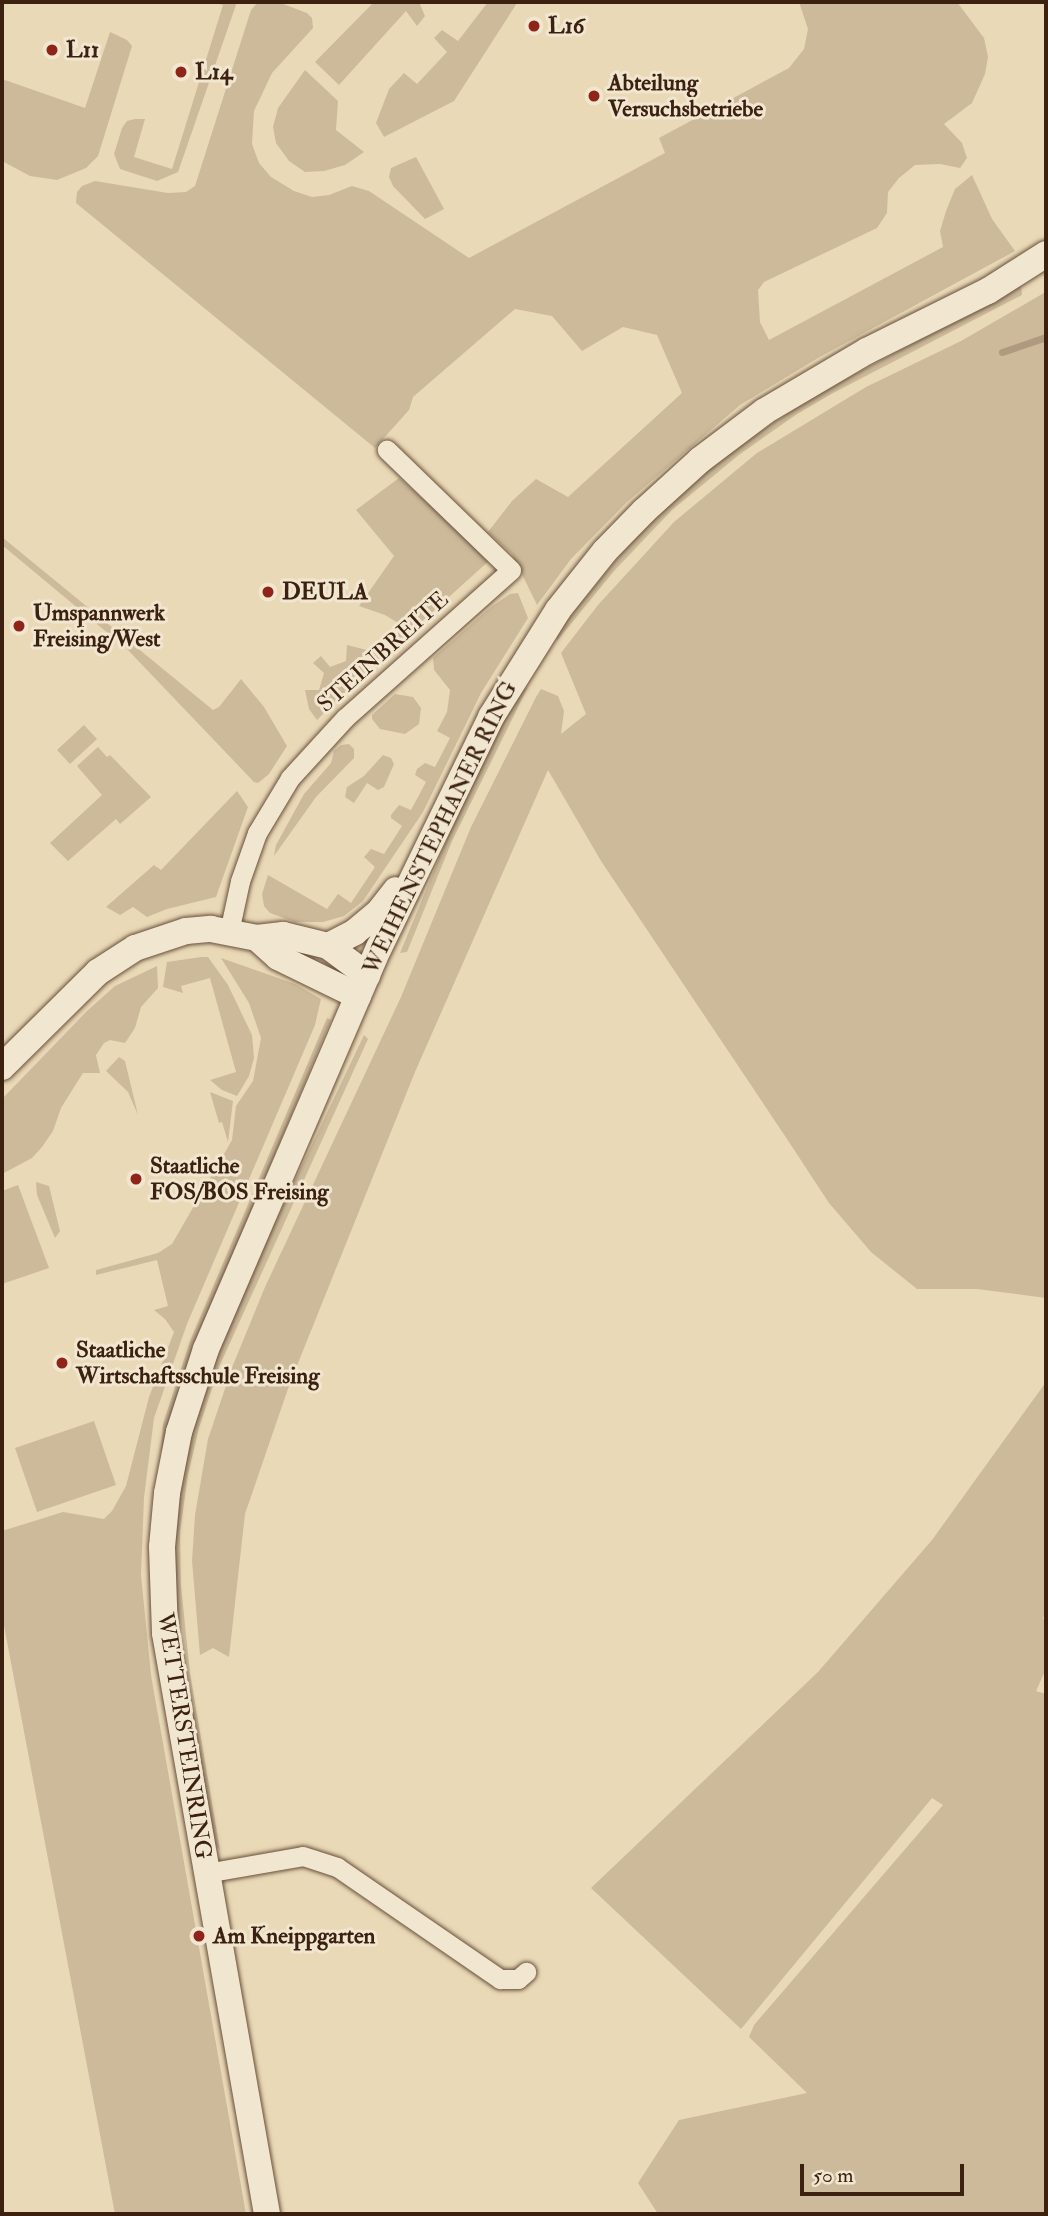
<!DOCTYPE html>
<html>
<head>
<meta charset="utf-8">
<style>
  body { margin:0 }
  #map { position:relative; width:1048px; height:2216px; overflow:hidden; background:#ead9b7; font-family:"IM FELL Double Pica",serif }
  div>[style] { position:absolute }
  .green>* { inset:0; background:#ccba9b }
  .stream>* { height:7px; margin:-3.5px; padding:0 3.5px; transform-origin:3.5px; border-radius:3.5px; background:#af9a7f }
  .roads { filter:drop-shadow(0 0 2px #684f3a) drop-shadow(0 0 2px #684f3a) }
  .street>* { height:19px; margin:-9.5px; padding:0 9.5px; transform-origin:9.5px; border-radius:9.5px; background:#f1e6d0 }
  .secondary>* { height:26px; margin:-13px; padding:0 13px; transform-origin:13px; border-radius:13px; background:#f1e6d0 }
  .dots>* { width:19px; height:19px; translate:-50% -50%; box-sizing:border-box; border:4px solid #f1e6d0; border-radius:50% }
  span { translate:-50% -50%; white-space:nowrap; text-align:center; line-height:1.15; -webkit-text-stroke:6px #f1e6d0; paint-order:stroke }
  .poi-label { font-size:23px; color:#3c2111; font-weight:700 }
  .left { translate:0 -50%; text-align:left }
  .street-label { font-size:23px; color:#3c2111 }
  .frame { position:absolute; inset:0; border:4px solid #3c2111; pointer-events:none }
  .scale { position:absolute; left:800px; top:2164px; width:164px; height:32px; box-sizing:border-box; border:4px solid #3c2111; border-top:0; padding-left:9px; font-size:21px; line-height:24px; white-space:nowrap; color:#3c2111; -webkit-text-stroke:5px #f1e6d0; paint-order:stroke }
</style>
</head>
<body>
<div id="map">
  <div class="green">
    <div style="clip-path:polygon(213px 2px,237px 2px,178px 172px,157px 181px,120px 169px,114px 154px,122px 128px,127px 121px,135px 119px,145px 119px,134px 157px,172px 169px,223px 5px)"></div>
    <div style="clip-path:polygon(258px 2px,278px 2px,307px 13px,312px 18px,313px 28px,272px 73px,254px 111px,252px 144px,259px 163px,271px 177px,294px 191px,312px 197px,329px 195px,352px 186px,369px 191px,469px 258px,665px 153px,659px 138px,789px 68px,804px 49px,808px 29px,799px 2px,957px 2px,984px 38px,988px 57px,985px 74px,972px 103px,944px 124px,962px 143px,967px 158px,960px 168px,940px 164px,915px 165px,899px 178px,888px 192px,887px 213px,877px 228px,764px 282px,758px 290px,760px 322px,769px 340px,943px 247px,940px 231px,946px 211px,955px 189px,972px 175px,992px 219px,1015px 251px,818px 358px,740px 405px,627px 502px,571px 559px,537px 605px,512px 554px,488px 532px,512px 501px,536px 479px,568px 497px,682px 393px,657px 335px,623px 327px,582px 351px,552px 316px,515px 309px,413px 397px,409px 410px,375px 448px,76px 203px,77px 192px,82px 186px,95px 181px,168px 193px,186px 192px,195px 186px,251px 10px)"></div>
    <div style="clip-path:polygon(374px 2px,419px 2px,425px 16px,417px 26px,406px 11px,339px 85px,315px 62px)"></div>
    <div style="clip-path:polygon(488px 2px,517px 3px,454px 101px,384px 137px,376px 123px,389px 89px,404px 73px,417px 84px,447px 52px,434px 38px,442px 30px,458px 41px)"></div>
    <div style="clip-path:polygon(110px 32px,127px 40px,132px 46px,98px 156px,86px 168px,57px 180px,30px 176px,2px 161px,2px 79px,85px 108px)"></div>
    <div style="clip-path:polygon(305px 70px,338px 101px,336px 130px,364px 152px,345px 165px,324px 171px,305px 172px,289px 161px,276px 143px,273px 127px,278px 108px)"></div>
    <div style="clip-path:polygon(416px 157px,444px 209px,425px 219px,393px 186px,389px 177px,391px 168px)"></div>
    <div style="clip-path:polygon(1021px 286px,1022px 295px,833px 393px,797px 414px,740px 454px,672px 510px,614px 571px,557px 641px,557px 633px,629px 544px,699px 477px,752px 437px,816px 395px)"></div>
    <div style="clip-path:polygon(1044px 293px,1046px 296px,1046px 1298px,977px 1289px,917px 1289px,871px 1252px,829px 1203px,787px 1139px,601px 861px,548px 770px,415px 1072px,290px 1383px,245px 1514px,229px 1657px,213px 1648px,200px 1655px,192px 1561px,195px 1515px,208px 1439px,233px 1365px,265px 1287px,401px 997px,471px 827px,536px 697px,541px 689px,558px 696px,564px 711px,561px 734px,586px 714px,561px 653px,598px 605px,674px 522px,757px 453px,866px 387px,961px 341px)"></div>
    <div style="clip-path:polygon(399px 478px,491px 559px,398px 643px,392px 640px,403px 626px,385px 615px,359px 606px,394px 556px,356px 510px)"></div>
    <div style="clip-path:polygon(2px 537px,213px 710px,219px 707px,241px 679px,264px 707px,287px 746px,269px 774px,258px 783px,254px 782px,127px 649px,2px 545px)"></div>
    <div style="clip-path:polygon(518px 593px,528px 618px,481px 693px,423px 812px,363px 901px,344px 916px,323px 922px,295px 922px,270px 913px,264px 906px,262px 894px,268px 875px,327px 909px,338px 894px,351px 903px,375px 867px,364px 857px,371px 849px,384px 854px,402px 826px,391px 818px,391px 815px,399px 805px,411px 810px,426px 782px,415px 775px,417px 769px,425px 763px,435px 767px,450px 738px,437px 731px,447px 712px,450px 690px,434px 670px,433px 658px,491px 607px,510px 594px)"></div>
    <div style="clip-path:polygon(347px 645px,371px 651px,381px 657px,317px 720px,309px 709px,305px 690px,319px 690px,324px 673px,313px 663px,321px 656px,330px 667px,346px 661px)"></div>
    <div style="clip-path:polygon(528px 687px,452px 841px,407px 952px,400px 953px,455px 820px,516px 695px)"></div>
    <div style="clip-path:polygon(395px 694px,413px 697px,421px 708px,419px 724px,405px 734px,380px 729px,372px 719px,372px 715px)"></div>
    <div style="clip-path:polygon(84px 725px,97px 739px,70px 764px,57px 750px)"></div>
    <div style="clip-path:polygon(349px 744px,354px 749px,354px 758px,316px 797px,274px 856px,276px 845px,304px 794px,331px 763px,334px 751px,341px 745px)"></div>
    <div style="clip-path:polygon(98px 747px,107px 757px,110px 755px,151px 797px,120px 824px,116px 819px,68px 861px,50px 843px,102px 795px,77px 766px)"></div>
    <div style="clip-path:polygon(383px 755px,391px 758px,394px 764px,384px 787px,378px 790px,367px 783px,354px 803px,345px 797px,347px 787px,364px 776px)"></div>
    <div style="clip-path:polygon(237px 791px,248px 807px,216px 897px,167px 909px,147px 917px,133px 907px,120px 915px,106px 907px,154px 865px,161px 870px)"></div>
    <div style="clip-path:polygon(201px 957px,208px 957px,228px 985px,252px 1035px,254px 1058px,249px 1076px,237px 1096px,222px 1090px,210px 1080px,236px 1072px,210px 978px,181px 986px,183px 993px,163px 987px,167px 962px)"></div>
    <div style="clip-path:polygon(221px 958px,295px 984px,321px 999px,315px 1025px,187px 1324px,154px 1418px,144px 1498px,141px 1575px,151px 1675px,246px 2214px,115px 2214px,2px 1615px,2px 1531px,63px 1512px,104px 1519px,112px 1511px,126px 1486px,149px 1397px,174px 1332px,165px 1319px,154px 1310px,168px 1306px,157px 1260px,96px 1275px,96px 1270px,158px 1253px,172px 1244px,232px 1140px,236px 1106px,253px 1081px,261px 1038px,249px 1003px)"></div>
    <div style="clip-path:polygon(157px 966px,158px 988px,141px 1007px,135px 1028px,125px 1043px,110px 1040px,104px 1043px,96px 1055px,100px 1073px,83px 1073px,61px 1108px,53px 1131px,42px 1147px,32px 1158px,2px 1174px,2px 1099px,87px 1011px,115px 986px)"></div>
    <div style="clip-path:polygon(327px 1018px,331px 1020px,225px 1273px,161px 1452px,163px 1424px,190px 1341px)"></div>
    <div style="clip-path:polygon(364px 1035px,368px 1039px,219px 1367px,199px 1428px,188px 1475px,180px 1532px,181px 1586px,190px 1673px,220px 1850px,215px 1845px,180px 1645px,174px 1586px,176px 1519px,186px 1453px,210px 1372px,261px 1252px)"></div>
    <div style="clip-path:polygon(119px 1057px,125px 1061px,138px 1115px,128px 1092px,106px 1071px)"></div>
    <div style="clip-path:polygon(210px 1092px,233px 1101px,228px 1142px,222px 1122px,219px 1123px)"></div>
    <div style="clip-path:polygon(36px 1182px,49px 1186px,60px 1231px,55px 1238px,37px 1195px)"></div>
    <div style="clip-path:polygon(18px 1185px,49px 1268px,2px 1284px,2px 1191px)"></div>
    <div style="clip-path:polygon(1046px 1382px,1046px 1609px,1043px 1619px,1046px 1620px,1046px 1669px,1036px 1691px,1046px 1694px,1046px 2214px,658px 2214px,638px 2183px,679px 2120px,807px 2093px,749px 2037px,754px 2025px,943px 1805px,932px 1798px,741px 2029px,591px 1888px,818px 1672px,932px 1540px)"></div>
    <div style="clip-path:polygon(94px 1421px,116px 1485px,37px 1512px,15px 1448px)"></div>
  </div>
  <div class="stream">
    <div style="left:1002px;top:352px;width:46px;rotate:-18.8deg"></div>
  </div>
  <div class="roads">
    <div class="street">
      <div style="left:229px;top:932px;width:52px;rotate:-77.8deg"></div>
      <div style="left:240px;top:881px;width:51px;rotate:-70.5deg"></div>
      <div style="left:257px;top:833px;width:64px;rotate:-59deg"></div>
      <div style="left:290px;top:778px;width:81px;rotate:-47.5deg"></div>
      <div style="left:345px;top:718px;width:222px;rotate:-41.7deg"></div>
      <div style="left:511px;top:570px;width:173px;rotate:-135.9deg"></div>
      <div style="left:206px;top:1873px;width:98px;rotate:-9.9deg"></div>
      <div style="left:303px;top:1856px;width:36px;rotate:18deg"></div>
      <div style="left:337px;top:1867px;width:198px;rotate:34.5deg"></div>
      <div style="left:500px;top:1979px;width:18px"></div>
      <div style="left:518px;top:1979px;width:11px;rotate:-41deg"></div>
    </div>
    <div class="secondary">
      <div style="left:257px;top:938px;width:26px;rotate:-7deg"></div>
      <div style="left:283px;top:935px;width:46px;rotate:13.7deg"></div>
      <div style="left:328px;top:946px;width:49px;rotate:36.6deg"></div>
      <div style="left:328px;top:946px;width:30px;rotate:-27deg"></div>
      <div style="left:355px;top:932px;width:30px;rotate:-40deg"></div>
      <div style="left:378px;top:913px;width:29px;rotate:-52deg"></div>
      <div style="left:2px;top:1067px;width:135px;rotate:-44.7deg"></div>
      <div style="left:98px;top:972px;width:44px;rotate:-33deg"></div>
      <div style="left:135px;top:948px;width:54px;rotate:-18.4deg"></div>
      <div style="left:186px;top:931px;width:25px;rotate:-5deg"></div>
      <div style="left:211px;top:929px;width:47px;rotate:11.1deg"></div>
      <div style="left:257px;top:938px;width:28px;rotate:42deg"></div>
      <div style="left:278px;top:957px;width:89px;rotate:26deg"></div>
      <div style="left:267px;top:2214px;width:590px;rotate:-99.96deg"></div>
      <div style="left:165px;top:1633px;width:86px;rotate:-92deg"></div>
      <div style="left:162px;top:1547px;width:54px;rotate:-84.7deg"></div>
      <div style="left:167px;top:1493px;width:62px;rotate:-78.9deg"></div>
      <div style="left:179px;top:1432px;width:87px;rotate:-72deg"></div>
      <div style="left:206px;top:1349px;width:437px;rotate:-66.7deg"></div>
      <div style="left:379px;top:948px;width:257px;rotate:-64.1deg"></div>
      <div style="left:491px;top:717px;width:126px;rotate:-57.9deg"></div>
      <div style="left:558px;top:610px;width:75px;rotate:-51.5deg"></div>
      <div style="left:605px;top:551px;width:56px;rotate:-45.7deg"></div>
      <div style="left:644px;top:511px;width:76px;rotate:-42.3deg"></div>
      <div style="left:700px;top:460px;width:81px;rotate:-37deg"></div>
      <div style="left:765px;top:411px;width:118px;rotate:-30.5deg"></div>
      <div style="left:867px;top:351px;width:135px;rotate:-26.4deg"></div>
      <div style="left:988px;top:291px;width:69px;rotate:-32.5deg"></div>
    </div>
  </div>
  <div class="dots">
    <div style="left:534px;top:26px;background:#8f2418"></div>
    <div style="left:52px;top:50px;background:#8f2418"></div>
    <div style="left:181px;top:72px;background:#8f2418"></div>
    <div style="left:594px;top:96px;background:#8f2418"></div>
    <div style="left:268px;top:592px;background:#8f2418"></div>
    <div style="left:19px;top:626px;background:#8f2418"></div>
    <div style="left:136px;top:1179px;background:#8f2418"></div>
    <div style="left:62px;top:1363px;background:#8f2418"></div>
    <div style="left:199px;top:1936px;background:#8f2418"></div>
  </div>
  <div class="poi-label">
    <span class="left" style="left:548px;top:26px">L16</span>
    <span class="left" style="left:66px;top:50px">L11</span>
    <span class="left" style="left:195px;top:72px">L14</span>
    <span class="left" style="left:608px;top:96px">Abteilung<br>Versuchsbetriebe</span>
    <span class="left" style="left:282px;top:592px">DEULA</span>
    <span class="left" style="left:33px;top:626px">Umspannwerk<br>Freising/West</span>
    <span class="left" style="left:150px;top:1179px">Staatliche<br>FOS/BOS Freising</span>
    <span class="left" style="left:76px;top:1363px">Staatliche<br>Wirtschaftsschule Freising</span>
    <span class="left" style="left:213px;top:1936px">Am Kneippgarten</span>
  </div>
  <div class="street-label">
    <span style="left:383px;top:652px;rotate:-42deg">STEINBREITE</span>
    <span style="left:440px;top:828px;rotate:-64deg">WEIHENSTEPHANER RING</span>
    <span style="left:184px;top:1736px;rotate:81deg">WETTERSTEINRING</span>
  </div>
  <div class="frame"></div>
  <div class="scale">50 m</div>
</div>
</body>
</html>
